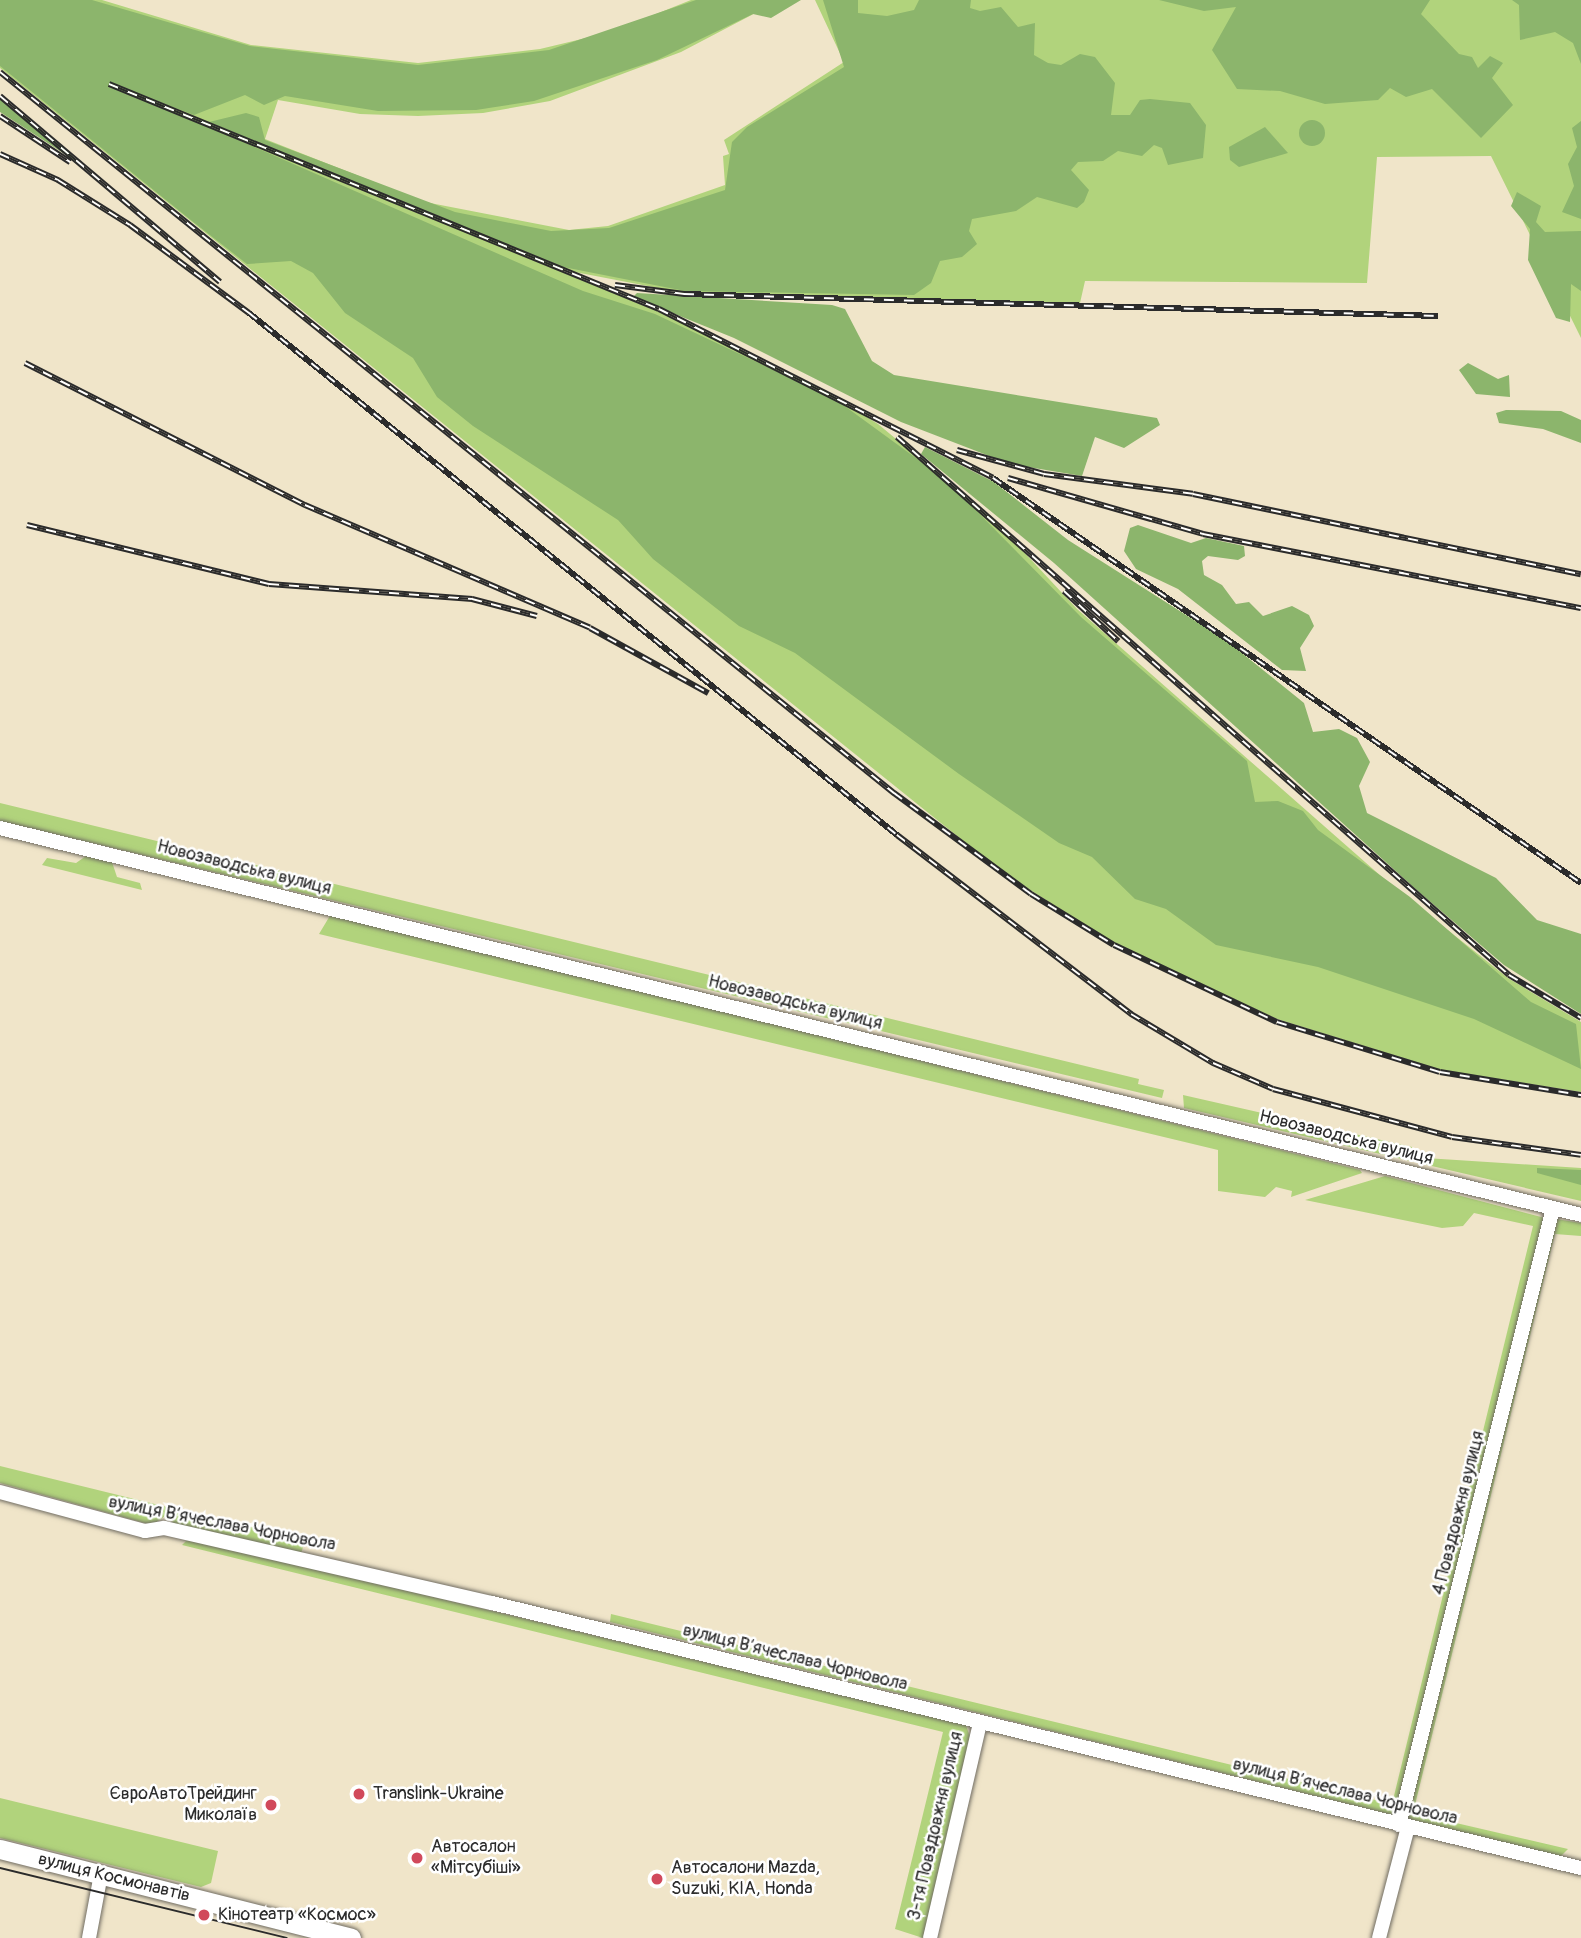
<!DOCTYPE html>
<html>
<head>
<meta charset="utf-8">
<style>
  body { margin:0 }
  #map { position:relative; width:1581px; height:1938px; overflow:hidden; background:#f0e5c9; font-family:Pangolin,sans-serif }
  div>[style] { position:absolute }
  .green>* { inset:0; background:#b1d37c }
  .forest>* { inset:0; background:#8cb56c }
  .round { border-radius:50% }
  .roads { filter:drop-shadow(0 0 2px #706c62) drop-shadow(0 0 2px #706c62) }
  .minor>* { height:14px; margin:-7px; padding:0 7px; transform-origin:7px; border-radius:7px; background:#fff }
  .major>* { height:19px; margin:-9.5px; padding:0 9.5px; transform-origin:9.5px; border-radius:9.5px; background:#fff }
  .tram>* { height:2px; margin:-1px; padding:0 1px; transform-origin:1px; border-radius:1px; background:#2b2b2b }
  .rail>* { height:6px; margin-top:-3px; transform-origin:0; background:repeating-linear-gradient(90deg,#fff 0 10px,#2b2b2b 0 20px); box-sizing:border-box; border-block:2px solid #2b2b2b }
  .dots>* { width:19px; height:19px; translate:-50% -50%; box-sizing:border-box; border:4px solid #fff; border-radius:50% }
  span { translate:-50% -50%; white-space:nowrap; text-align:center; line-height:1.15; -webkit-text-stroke:5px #fff; paint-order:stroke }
  .street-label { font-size:18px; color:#2b2b2b }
  .poi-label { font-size:18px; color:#2b2b2b }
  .left { translate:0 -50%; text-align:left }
  .right { translate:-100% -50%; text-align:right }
</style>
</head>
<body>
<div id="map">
  <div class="green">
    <div style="clip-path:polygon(0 0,102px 0,251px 45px,418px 63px,540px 49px,611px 32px,691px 0,780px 0,681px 52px,550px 101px,483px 113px,418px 116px,360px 114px,278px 100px,265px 139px,425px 202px,569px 230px,608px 226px,725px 185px,723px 156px,729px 154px,724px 140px,844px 62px,815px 0,1581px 0,1581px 338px,1491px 156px,1377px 157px,1367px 283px,1085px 281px,1080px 303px,684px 293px,554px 268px,108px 85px,657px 311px,824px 390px,878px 424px,996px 522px,1077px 609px,1390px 884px,1508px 978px,1581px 1022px,1581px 1092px,1441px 1070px,1277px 1019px,1114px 943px,1002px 872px,0 68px)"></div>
    <div style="clip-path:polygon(0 803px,1139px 1079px,1138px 1084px,1164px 1090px,1162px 1098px,0 821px)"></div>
    <div style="clip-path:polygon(86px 856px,112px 862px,117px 877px,140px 883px,142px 890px,42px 865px,47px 858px,76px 863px)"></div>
    <div style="clip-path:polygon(331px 914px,1360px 1170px,1362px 1173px,1291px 1197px,1292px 1191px,1276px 1187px,1265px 1197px,1218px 1191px,1218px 1150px,319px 934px)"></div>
    <div style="clip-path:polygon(1183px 1095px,1412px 1147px,1410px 1157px,1581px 1168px,1581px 1201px,1184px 1108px)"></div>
    <div style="clip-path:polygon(1385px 1176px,1545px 1218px,1397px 1816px,610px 1622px,611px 1614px,1392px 1804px,1533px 1226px,1474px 1213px,1463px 1226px,1442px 1228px,1305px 1200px)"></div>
    <div style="clip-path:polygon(1556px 1219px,1581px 1223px,1581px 1236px,1555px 1234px,1413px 1813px,1568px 1849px,1560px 1857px,1406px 1818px)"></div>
    <div style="clip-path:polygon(0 1466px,167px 1507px,165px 1516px,152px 1525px,0 1483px)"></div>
    <div style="clip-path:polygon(173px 1508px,305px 1540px,301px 1554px,172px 1525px)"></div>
    <div style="clip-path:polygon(189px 1538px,966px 1725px,971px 1740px,923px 1938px,895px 1929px,943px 1732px,182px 1545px)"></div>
    <div style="clip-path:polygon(0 1798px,218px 1851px,211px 1883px,201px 1887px,0 1838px)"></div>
  </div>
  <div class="forest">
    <div style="clip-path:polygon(0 0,92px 0,250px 46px,418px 65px,549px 50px,696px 0,801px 0,771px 18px,753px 14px,657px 60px,534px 101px,476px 110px,378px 111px,285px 96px,264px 105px,245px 95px,194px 115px,106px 82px,583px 291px,655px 314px,835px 399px,946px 480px,1081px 617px,1247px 761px,1255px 802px,1278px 801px,1303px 811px,1318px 830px,1410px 897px,1531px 1002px,1576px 1024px,1581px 1069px,1474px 1019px,1318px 967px,1216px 945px,1166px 909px,1135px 899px,1092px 857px,1059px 843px,959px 774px,795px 653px,739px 626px,653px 559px,618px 520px,473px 426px,437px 397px,413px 358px,345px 313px,313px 273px,291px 261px,247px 264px,192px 221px,0 66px)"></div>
    <div style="clip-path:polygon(823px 0,858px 0,858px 13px,887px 16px,914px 10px,919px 0,971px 0,970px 8px,980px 11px,1001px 7px,1018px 27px,1035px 23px,1034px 55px,1048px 63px,1061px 65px,1080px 54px,1095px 57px,1115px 83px,1111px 115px,1130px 115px,1140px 100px,1150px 99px,1190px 103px,1206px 125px,1203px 158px,1168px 165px,1162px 148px,1154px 145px,1142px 156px,1118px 151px,1103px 161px,1078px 162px,1071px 170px,1089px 190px,1084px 202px,1077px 208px,1037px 197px,1016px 211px,972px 219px,969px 231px,977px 244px,962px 257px,940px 261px,931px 283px,914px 295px,685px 291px,553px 265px,209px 122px,246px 113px,259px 117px,265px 140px,455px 212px,551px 231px,609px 228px,725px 190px,732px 142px,747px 127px,844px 67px)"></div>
    <div style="clip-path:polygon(1159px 0,1430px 0,1421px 14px,1459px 54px,1472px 57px,1478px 68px,1490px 56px,1503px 63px,1492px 78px,1513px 105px,1481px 138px,1432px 89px,1406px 97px,1390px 88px,1378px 100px,1325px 104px,1280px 91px,1237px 89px,1212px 50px,1236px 7px,1204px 11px)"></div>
    <div style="clip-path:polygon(1512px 0,1581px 0,1581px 64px,1573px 43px,1555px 32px,1520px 40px,1519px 5px)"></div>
    <div style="clip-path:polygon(0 99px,62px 146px,83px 166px,0 112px)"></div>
    <div class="round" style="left:1299px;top:120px;width:26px;height:26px"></div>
    <div style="clip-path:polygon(1581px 121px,1581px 219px,1562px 212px,1574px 186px,1568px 164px,1577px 147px,1572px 128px)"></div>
    <div style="clip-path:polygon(1265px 127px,1288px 153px,1239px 167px,1230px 160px,1229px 147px)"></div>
    <div style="clip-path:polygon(1517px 192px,1541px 206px,1536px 222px,1545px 232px,1581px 231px,1581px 291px,1571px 284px,1570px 322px,1556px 318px,1528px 260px,1530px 229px,1511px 206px)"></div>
    <div style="clip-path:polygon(637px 293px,832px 305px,845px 309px,872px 361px,894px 375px,1157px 418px,1160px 425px,1124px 448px,1095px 437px,1082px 476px,1010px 464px,901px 422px,734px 338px,633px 297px)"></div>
    <div style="clip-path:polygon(1468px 363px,1498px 379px,1509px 375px,1510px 397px,1476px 394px,1459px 370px)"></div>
    <div style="clip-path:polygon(1506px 410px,1561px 411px,1581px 420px,1581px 443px,1543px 429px,1499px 423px,1496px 413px)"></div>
    <div style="clip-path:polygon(925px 447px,994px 482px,1068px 540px,1227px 641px,1304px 703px,1313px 732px,1339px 729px,1357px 738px,1370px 762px,1359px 786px,1367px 813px,1496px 878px,1537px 920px,1581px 934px,1581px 1014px,1504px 965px,1419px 892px,1054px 563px,921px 454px)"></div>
    <div style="clip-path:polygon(1138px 525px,1191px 543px,1206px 538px,1244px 546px,1245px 556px,1238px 560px,1208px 556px,1202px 561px,1204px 575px,1222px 585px,1236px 604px,1249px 602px,1263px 616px,1292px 606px,1309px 615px,1314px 626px,1300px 648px,1306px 671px,1282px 670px,1178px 589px,1136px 569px,1124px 551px,1130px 528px)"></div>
    <div style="clip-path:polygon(1537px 1168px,1581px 1170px,1581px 1185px,1537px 1173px)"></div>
  </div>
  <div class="roads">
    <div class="minor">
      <div style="left:0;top:828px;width:1628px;rotate:13.75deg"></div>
      <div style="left:0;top:1492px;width:150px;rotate:15.1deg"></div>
      <div style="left:145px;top:1531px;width:19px;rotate:-9deg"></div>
      <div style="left:164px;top:1528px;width:336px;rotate:12.9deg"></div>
      <div style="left:492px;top:1603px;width:1121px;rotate:13.68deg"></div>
      <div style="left:1399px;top:1825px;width:636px;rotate:-75.99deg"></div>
      <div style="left:89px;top:1938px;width:65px;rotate:-79.4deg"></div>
      <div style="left:930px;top:1938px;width:221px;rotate:-76.9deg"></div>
      <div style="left:1379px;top:1938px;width:115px;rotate:-75.4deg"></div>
    </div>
    <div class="major">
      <div style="left:0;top:1849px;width:362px;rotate:14.2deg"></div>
    </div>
  </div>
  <div class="tram">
    <div style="left:0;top:1868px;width:295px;rotate:13.7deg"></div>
  </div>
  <div class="rail">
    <div style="left:0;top:72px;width:1149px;rotate:38.89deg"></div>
    <div style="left:894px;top:793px;width:170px;rotate:36.4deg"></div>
    <div style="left:1031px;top:894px;width:97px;rotate:31.6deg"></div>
    <div style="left:1114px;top:945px;width:180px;rotate:25.3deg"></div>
    <div style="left:1277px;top:1022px;width:170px;rotate:17.1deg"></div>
    <div style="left:1440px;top:1072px;width:143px;rotate:9.3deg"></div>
    <div style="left:109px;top:84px;width:594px;rotate:22.25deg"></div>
    <div style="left:659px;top:309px;width:374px;rotate:26.8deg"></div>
    <div style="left:993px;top:478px;width:714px;rotate:34.56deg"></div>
    <div style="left:0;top:96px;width:288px;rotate:40.2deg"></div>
    <div style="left:0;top:116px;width:84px;rotate:33.3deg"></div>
    <div style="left:0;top:154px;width:64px;rotate:24.1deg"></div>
    <div style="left:58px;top:180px;width:85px;rotate:32deg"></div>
    <div style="left:130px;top:225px;width:148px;rotate:36.5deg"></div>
    <div style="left:249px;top:313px;width:832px;rotate:38.85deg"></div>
    <div style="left:897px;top:835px;width:295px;rotate:37.4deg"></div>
    <div style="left:1131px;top:1014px;width:96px;rotate:30.9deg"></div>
    <div style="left:1213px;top:1063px;width:65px;rotate:23.4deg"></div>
    <div style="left:1273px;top:1089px;width:185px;rotate:15deg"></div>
    <div style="left:1452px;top:1137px;width:130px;rotate:7.9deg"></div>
    <div style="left:615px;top:285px;width:70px;rotate:7.4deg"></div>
    <div style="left:684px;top:294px;width:754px;rotate:1.67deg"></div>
    <div style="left:25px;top:363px;width:314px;rotate:26.9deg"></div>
    <div style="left:305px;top:505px;width:310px;rotate:23.3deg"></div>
    <div style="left:590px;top:628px;width:135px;rotate:28.8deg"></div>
    <div style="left:897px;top:437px;width:815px;rotate:41.32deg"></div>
    <div style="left:1509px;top:975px;width:84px;rotate:30.8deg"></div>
    <div style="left:957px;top:450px;width:90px;rotate:15.4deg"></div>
    <div style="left:1044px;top:474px;width:150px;rotate:7.6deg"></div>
    <div style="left:1193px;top:494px;width:396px;rotate:11.7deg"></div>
    <div style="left:1008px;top:478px;width:203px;rotate:16deg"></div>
    <div style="left:1203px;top:534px;width:385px;rotate:11.1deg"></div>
    <div style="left:27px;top:525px;width:249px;rotate:13.7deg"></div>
    <div style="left:269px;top:584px;width:204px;rotate:4.2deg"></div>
    <div style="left:472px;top:599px;width:67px;rotate:14.7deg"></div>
    <div style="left:1064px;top:591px;width:74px;rotate:42.8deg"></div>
  </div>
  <div class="dots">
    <div style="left:359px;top:1794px;background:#d1495b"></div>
    <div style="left:271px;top:1805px;background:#d1495b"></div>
    <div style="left:417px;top:1858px;background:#d1495b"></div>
    <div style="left:657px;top:1879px;background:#d1495b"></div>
    <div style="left:204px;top:1915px;background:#d1495b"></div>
  </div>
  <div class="street-label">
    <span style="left:244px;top:868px;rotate:14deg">Новозаводська вулиця</span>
    <span style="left:795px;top:1003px;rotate:14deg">Новозаводська вулиця</span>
    <span style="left:1346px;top:1138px;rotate:14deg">Новозаводська вулиця</span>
    <span style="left:1459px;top:1513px;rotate:-76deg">4 Повздовжня вулиця</span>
    <span style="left:222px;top:1524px;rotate:11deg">вулиця Вʼячеслава Чорновола</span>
    <span style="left:795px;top:1658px;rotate:14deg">вулиця Вʼячеслава Чорновола</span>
    <span style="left:1345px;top:1792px;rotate:14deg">вулиця Вʼячеслава Чорновола</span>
    <span style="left:936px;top:1826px;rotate:-77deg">3-тя Повздовжня вулиця</span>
    <span style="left:114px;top:1878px;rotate:14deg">вулиця Космонавтів</span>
  </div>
  <div class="poi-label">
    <span class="left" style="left:373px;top:1794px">Translink-Ukraine</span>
    <span class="right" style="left:257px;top:1805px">ЄвроАвтоТрейдинг<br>Миколаїв</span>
    <span class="left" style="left:431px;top:1858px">Автосалон<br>«Мітсубіші»</span>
    <span class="left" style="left:671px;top:1879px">Автосалони Mazda,<br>Suzuki, KIA, Honda</span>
    <span class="left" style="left:218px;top:1915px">Кінотеатр «Космос»</span>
  </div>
</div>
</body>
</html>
